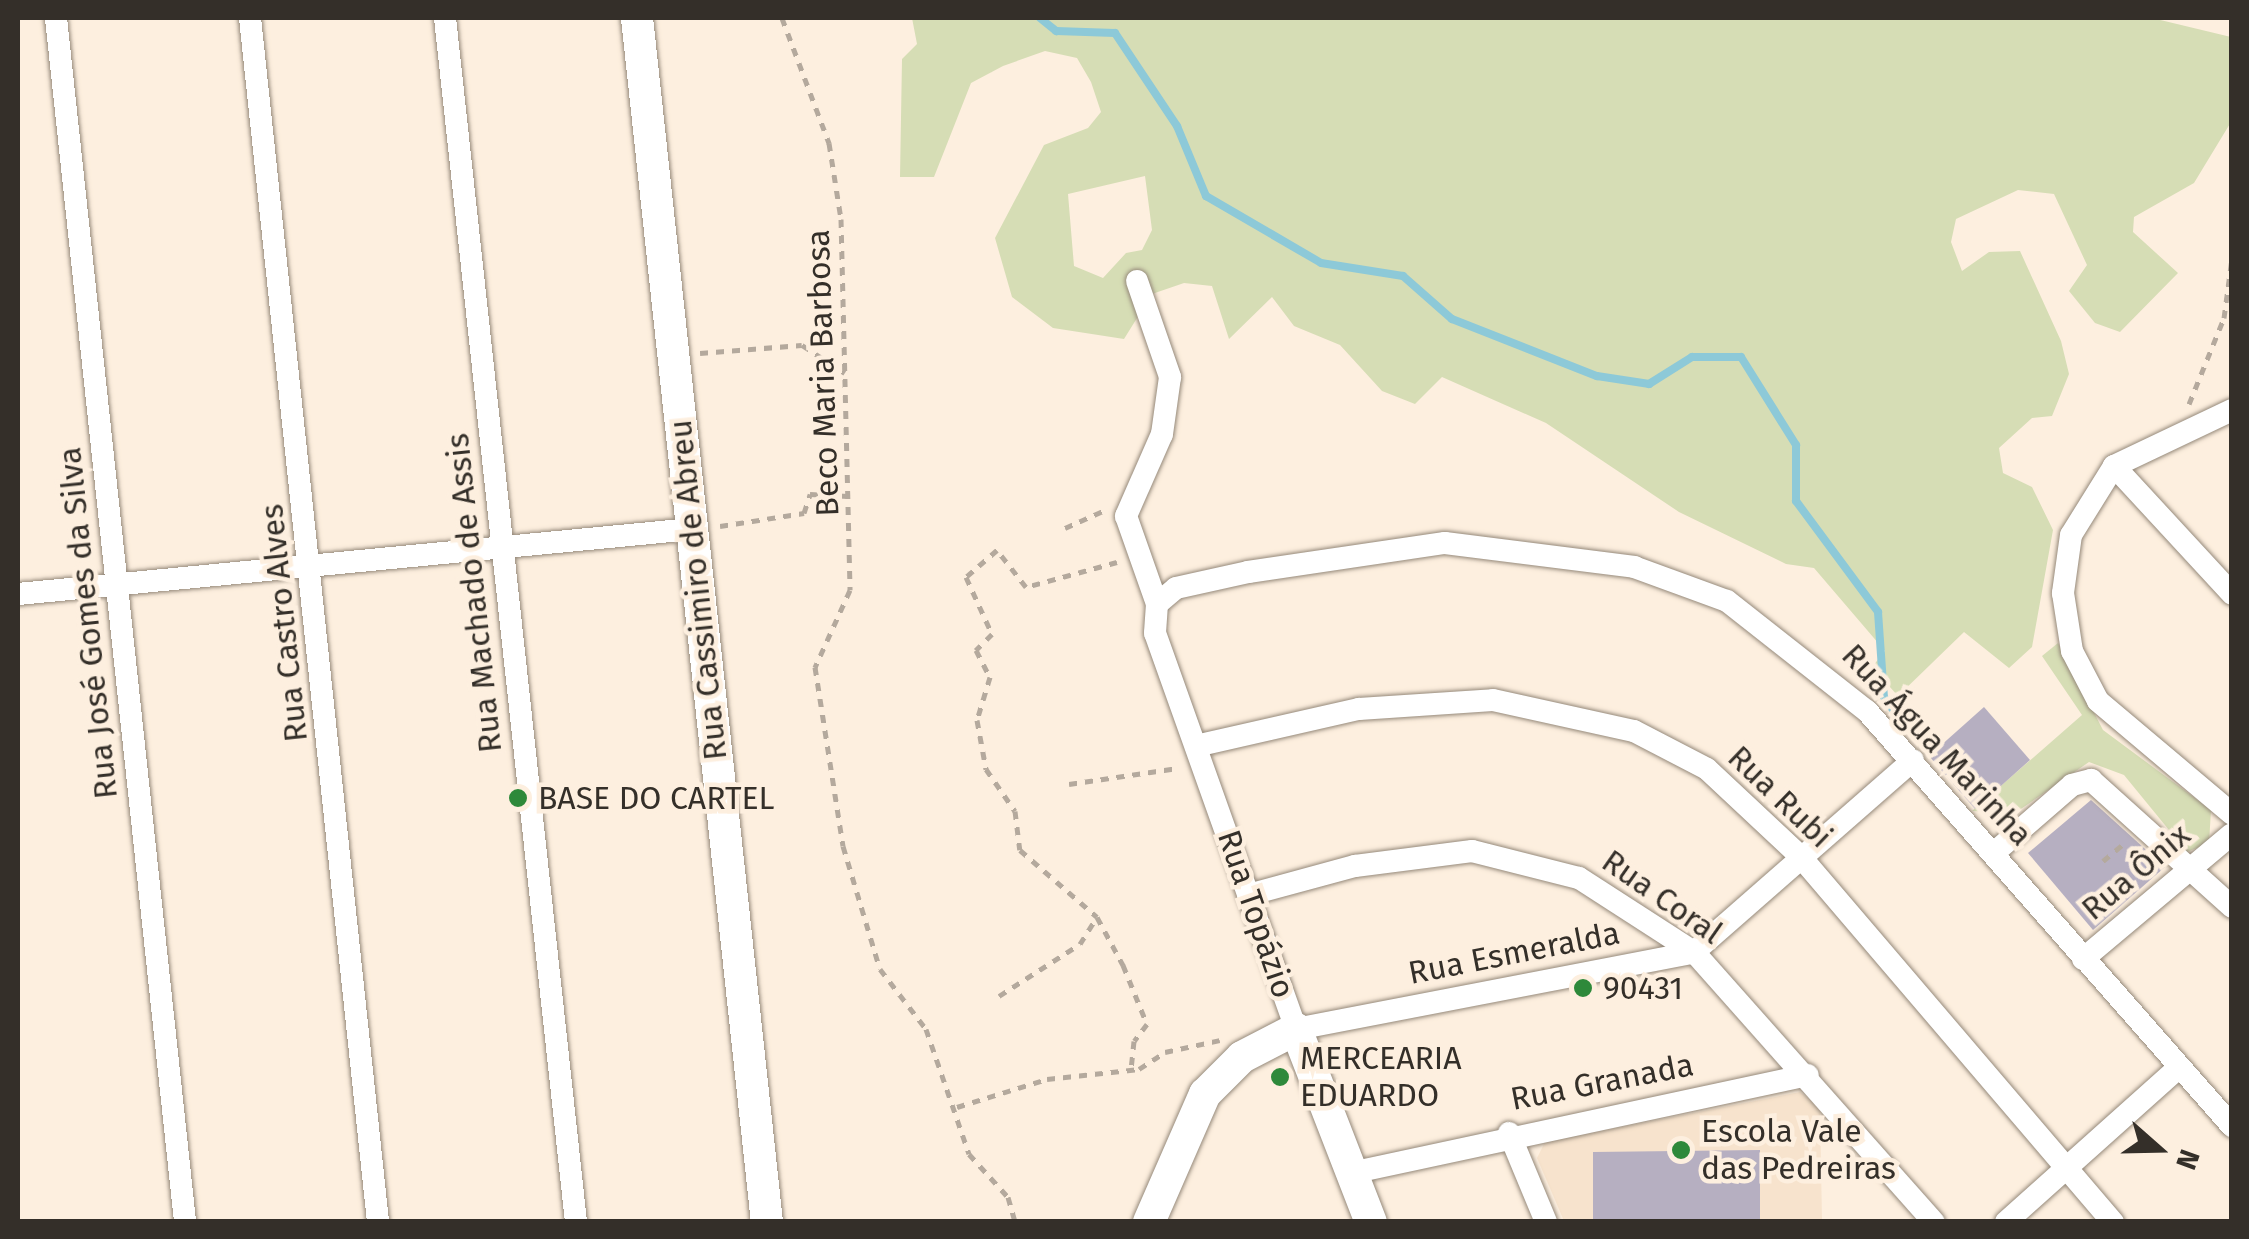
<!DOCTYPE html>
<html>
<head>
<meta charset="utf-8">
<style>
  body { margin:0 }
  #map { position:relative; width:2249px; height:1239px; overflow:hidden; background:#fdefdf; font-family:"Fira Sans",sans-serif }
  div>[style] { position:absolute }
  .built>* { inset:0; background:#f7e3cd }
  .green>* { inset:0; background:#d6ddb5 }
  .stream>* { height:8px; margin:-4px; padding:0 4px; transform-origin:4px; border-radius:4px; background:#8dc9d8 }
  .building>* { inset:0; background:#b6afc1 }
  .path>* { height:5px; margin-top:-2.5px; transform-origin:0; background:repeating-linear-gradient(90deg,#b4a99d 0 8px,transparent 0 16px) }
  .roads { filter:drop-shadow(0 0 2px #95897a) drop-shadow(0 0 2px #95897a) }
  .street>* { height:22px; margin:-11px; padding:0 11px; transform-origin:11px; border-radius:11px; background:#fff }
  .secondary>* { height:32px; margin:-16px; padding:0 16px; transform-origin:16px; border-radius:16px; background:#fff }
  .dots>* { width:28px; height:28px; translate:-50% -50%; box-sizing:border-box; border:5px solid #fdefdf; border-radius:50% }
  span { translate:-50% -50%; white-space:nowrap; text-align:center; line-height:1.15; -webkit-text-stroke:9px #fdefdf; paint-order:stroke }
  .street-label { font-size:32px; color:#342f29 }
  .poi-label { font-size:32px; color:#342f29 }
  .left { translate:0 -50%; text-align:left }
  .frame { position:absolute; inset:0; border:20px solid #342f29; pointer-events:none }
  .north { position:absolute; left:2109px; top:1099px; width:100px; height:100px; -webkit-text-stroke:8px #fdefdf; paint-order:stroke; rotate:110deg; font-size:28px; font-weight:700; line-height:40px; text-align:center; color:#342f29 }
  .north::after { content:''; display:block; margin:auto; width:35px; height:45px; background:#342f29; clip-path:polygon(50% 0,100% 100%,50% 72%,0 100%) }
</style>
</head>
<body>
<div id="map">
  <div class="built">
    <div style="clip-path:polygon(1800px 1092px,1820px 1108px,1822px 1221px,1564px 1221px,1537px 1158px,1545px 1142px)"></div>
  </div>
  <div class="green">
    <div style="clip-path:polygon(evenodd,912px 18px,2152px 18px,2231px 37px,2231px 122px,2194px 183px,2134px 217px,2133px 232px,2178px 273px,2120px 332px,2095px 323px,2069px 291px,2087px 265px,2054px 194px,2018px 190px,1956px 219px,1951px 242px,1962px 271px,1989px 252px,2020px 251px,2061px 341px,2069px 374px,2052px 416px,2032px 418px,1999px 448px,2003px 473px,2032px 487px,2053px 530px,2032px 647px,2009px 668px,1964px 632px,1898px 696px,1872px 667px,1885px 651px,1814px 568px,1786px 564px,1679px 512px,1546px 423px,1442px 377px,1415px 404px,1382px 391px,1340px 345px,1294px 326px,1272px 297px,1229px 339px,1212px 286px,1184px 283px,1152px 294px,1124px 339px,1053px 328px,1012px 297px,995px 238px,1044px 145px,1088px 128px,1101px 112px,1091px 82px,1077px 58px,1045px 51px,1003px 66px,971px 83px,934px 177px,900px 177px,902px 59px,917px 44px,912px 18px,1145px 176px,1152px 230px,1142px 250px,1126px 253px,1103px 278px,1074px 266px,1068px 194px,1145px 176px)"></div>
    <div style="clip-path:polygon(2058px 643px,2103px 730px,2211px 810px,2209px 843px,2187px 852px,2124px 775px,2089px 762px,2015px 813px,1972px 811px,2082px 715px,2042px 656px)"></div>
  </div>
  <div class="stream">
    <div style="left:1040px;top:18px;width:21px;rotate:39deg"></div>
    <div style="left:1056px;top:31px;width:59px;rotate:1.9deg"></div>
    <div style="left:1115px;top:33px;width:112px;rotate:56.3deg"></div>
    <div style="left:1177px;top:126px;width:76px;rotate:67.5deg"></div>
    <div style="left:1206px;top:196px;width:133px;rotate:30.2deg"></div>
    <div style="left:1321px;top:263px;width:83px;rotate:9deg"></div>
    <div style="left:1403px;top:276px;width:65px;rotate:41.3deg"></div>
    <div style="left:1452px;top:319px;width:156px;rotate:21.5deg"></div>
    <div style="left:1597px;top:376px;width:53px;rotate:8.7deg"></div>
    <div style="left:1649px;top:384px;width:51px;rotate:-32.1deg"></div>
    <div style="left:1692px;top:357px;width:49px"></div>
    <div style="left:1741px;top:357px;width:104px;rotate:58deg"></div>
    <div style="left:1796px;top:445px;width:56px;rotate:90deg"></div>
    <div style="left:1796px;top:501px;width:138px;rotate:53.5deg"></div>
    <div style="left:1878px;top:612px;width:85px;rotate:86deg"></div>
    <div style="left:1884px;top:697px;width:29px;rotate:55deg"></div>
  </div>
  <div class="building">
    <div style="clip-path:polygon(1984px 707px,2030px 760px,1975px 809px,1929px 756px)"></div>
    <div style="clip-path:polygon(2091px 800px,2165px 867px,2093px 930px,2028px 853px)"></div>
    <div style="clip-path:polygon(1760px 1150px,1760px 1222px,1593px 1222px,1593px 1152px)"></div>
  </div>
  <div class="path">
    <div style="left:782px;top:18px;width:134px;rotate:69.4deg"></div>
    <div style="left:829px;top:143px;width:77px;rotate:81deg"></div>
    <div style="left:841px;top:219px;width:371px;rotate:88.6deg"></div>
    <div style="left:850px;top:590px;width:85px;rotate:114.4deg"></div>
    <div style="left:815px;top:667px;width:181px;rotate:81.1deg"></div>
    <div style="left:843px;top:846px;width:128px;rotate:73.3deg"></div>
    <div style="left:880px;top:969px;width:76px;rotate:52.5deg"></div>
    <div style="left:926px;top:1029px;width:132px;rotate:71deg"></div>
    <div style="left:969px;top:1154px;width:58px;rotate:47.8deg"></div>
    <div style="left:1008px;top:1197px;width:26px;rotate:74deg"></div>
    <div style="left:700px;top:353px;width:102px;rotate:-4.5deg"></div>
    <div style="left:802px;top:345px;width:51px;rotate:33.1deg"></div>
    <div style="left:2189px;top:404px;width:93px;rotate:-67.9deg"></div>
    <div style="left:2224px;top:318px;width:61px;rotate:-82.4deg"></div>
    <div style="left:720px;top:526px;width:85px;rotate:-8.8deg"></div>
    <div style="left:804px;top:513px;width:20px;rotate:-72deg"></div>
    <div style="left:810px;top:494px;width:38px;rotate:3deg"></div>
    <div style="left:1065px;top:528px;width:44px;rotate:-24.2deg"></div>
    <div style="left:1117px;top:562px;width:94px;rotate:164.6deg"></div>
    <div style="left:1026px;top:587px;width:47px;rotate:-128.1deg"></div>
    <div style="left:997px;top:550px;width:41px;rotate:138.9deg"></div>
    <div style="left:966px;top:577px;width:63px;rotate:65.5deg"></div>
    <div style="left:992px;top:634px;width:23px;rotate:135deg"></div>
    <div style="left:976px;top:650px;width:30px;rotate:63deg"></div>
    <div style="left:990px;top:677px;width:45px;rotate:106.8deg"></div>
    <div style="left:977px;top:720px;width:50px;rotate:79.6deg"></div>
    <div style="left:986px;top:769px;width:51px;rotate:55.4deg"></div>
    <div style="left:1015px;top:811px;width:39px;rotate:83deg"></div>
    <div style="left:1020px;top:850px;width:102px;rotate:41deg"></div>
    <div style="left:1097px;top:917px;width:55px;rotate:61.6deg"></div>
    <div style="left:1123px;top:965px;width:64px;rotate:67.9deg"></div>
    <div style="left:1147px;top:1024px;width:21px;rotate:127deg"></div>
    <div style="left:1134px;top:1041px;width:30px;rotate:96deg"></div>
    <div style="left:1069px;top:784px;width:110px;rotate:-8.4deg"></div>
    <div style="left:2103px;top:861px;width:31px;rotate:-40deg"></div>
    <div style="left:999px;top:996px;width:96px;rotate:-32.7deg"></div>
    <div style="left:1080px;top:944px;width:32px;rotate:-58deg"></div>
    <div style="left:957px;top:1107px;width:94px;rotate:-17.3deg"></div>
    <div style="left:1047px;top:1079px;width:93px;rotate:-6.2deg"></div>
    <div style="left:1139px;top:1069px;width:31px;rotate:-33deg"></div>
    <div style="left:1165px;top:1052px;width:56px;rotate:-12.3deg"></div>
  </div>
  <div class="roads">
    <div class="street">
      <div style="left:56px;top:18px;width:1211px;rotate:83.88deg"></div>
      <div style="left:250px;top:18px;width:1211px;rotate:83.93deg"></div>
      <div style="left:445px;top:18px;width:1211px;rotate:83.79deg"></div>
      <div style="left:1137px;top:281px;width:102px;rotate:71deg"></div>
      <div style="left:1170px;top:377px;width:58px;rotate:98deg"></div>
      <div style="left:1162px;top:434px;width:90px;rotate:113.7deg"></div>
      <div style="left:1126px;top:516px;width:93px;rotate:70.6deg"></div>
      <div style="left:2232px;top:410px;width:131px;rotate:154.6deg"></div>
      <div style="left:2114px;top:466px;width:81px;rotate:121.9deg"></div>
      <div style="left:2071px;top:535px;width:59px;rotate:97.9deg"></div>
      <div style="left:2063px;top:593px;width:59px;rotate:81.2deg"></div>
      <div style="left:2072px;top:651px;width:56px;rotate:62.5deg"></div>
      <div style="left:2098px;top:701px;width:175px;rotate:40.1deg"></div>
      <div style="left:2114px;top:466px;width:174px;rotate:47.3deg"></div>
      <div style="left:18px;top:594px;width:677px;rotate:-5.51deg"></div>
      <div style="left:1157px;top:604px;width:25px;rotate:-40deg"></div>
      <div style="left:1176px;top:588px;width:74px;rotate:-12.5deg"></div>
      <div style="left:1248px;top:572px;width:199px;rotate:-8.4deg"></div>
      <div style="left:1445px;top:543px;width:191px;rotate:7.2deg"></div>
      <div style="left:1634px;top:567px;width:99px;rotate:20.1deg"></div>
      <div style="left:1727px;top:601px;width:178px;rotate:38.2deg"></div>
      <div style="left:1867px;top:711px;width:553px;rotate:48.67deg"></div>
      <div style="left:1157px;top:604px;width:29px;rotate:94deg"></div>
      <div style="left:1155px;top:633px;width:420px;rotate:70.4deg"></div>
      <div style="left:1296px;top:1029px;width:405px;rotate:-10.9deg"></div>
      <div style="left:1694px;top:952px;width:291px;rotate:-41.2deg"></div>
      <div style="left:1200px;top:745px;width:163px;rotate:-12.8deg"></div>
      <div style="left:1359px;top:709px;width:134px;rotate:-3.8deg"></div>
      <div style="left:1493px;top:700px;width:144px;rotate:12.4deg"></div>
      <div style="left:1634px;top:731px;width:82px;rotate:27.5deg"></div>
      <div style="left:1707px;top:769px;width:127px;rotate:43.1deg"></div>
      <div style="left:1800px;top:856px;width:482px;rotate:49.5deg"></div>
      <div style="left:1995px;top:852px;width:102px;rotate:-41deg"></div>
      <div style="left:2072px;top:785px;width:20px;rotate:-15deg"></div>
      <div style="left:2091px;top:780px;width:190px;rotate:42deg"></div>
      <div style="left:1248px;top:895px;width:111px;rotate:-15.2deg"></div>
      <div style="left:1355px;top:866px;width:118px;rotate:-7.3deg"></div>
      <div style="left:1472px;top:851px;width:110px;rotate:14.2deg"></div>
      <div style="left:1579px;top:878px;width:137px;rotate:32.8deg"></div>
      <div style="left:1694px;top:952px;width:361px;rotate:48.4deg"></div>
      <div style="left:2083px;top:959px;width:194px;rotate:-40deg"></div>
      <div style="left:1509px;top:1133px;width:96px;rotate:67.4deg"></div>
      <div style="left:1351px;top:1173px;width:467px;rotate:-12.1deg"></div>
      <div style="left:2006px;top:1222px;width:231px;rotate:-41.8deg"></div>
    </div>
    <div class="secondary">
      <div style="left:637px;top:18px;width:1211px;rotate:83.84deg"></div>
      <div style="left:1149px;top:1222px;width:140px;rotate:-66.4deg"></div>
      <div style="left:1205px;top:1094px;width:52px;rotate:-45deg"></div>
      <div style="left:1242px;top:1057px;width:61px;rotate:-27.4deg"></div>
      <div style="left:1296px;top:1029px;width:207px;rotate:68.8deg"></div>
    </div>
  </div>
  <div class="dots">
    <div style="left:518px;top:798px;background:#2e893a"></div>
    <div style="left:1583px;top:988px;background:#2e893a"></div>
    <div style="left:1280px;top:1077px;background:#2e893a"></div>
    <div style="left:1681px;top:1150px;background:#2e893a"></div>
  </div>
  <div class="street-label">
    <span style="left:823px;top:373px;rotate:-92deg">Beco Maria Barbosa</span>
    <span style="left:698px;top:590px;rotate:-96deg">Rua Cassimiro de Abreu</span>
    <span style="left:474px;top:593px;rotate:-96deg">Rua Machado de Assis</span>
    <span style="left:88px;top:623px;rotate:-96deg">Rua José Gomes da Silva</span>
    <span style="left:284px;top:623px;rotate:-96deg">Rua Castro Alves</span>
    <span style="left:1937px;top:745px;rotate:47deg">Rua Água Marinha</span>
    <span style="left:1780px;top:797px;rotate:44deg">Rua Rubi</span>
    <span style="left:2136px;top:872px;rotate:-40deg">Rua Ônix</span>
    <span style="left:1662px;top:897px;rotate:35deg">Rua Coral</span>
    <span style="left:1256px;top:914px;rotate:71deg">Rua Topázio</span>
    <span style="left:1514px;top:953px;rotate:-11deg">Rua Esmeralda</span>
    <span style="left:1602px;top:1082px;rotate:-11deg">Rua Granada</span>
  </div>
  <div class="poi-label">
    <span class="left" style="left:538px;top:798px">BASE DO CARTEL</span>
    <span class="left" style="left:1603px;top:988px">90431</span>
    <span class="left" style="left:1300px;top:1077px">MERCEARIA<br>EDUARDO</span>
    <span class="left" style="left:1701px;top:1150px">Escola Vale<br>das Pedreiras</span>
  </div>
  <div class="frame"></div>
  <div class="north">N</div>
</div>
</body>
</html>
